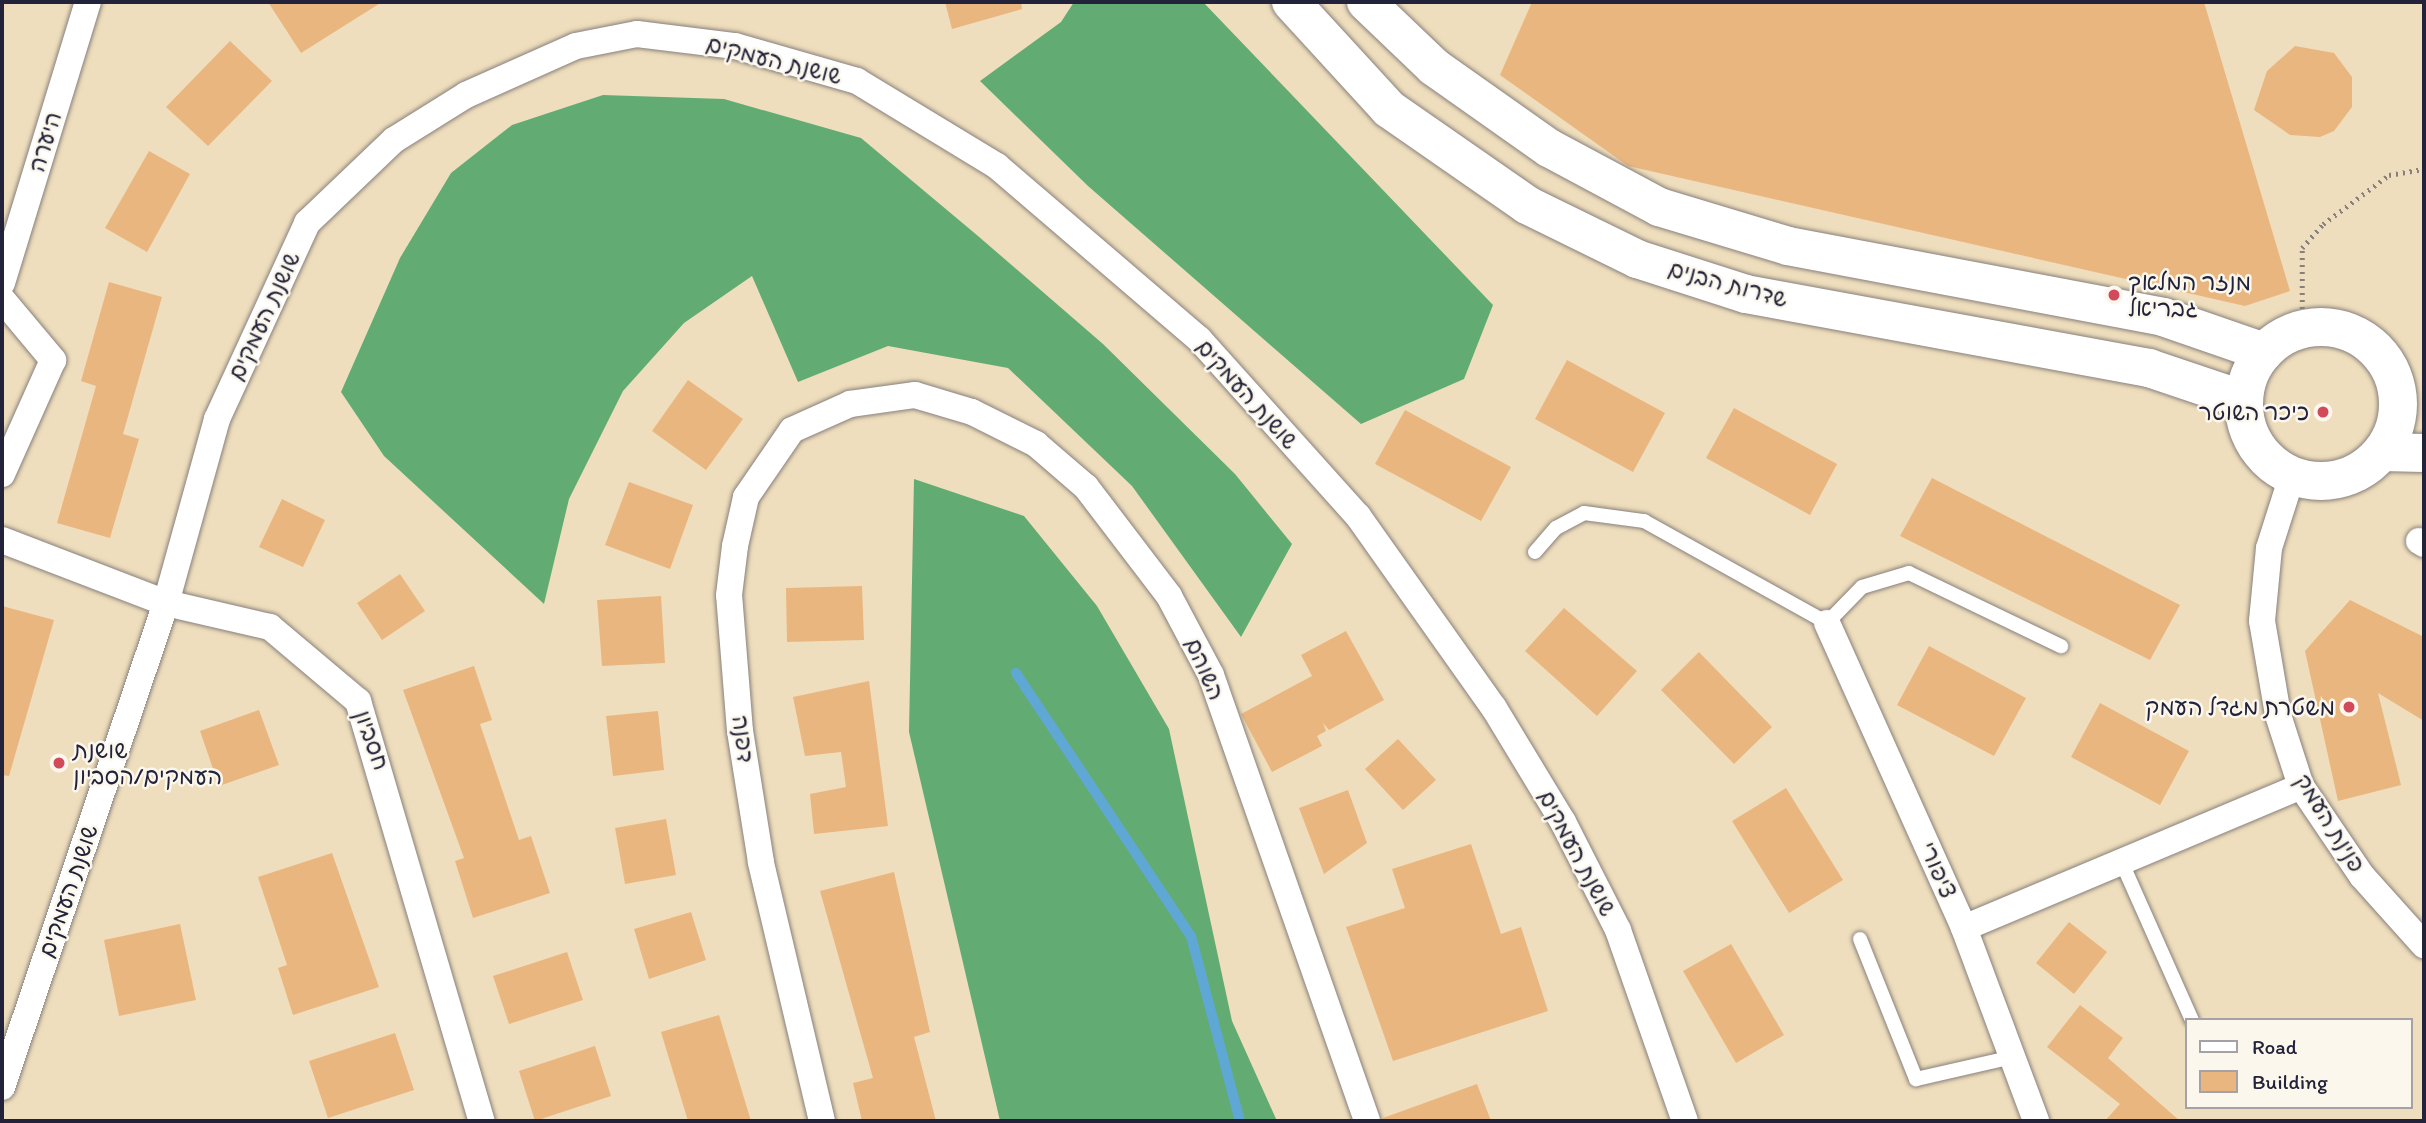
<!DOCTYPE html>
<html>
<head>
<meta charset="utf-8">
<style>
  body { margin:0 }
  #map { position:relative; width:2426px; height:1123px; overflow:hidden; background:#efdebd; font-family:Itim,"Playpen Sans Hebrew",sans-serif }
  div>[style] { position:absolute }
  .forest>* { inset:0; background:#62ac74 }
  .stream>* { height:10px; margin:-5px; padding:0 5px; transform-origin:5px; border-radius:5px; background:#5fa8d6 }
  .building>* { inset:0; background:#eab67f }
  .path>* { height:4.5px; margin-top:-2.25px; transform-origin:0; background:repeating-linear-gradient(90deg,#88807c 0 2px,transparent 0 7px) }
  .roads { filter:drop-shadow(0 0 2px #88807c) drop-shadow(0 0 2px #88807c) }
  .lane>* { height:14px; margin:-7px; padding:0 7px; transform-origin:7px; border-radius:7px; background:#fff }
  .street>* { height:26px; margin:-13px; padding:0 13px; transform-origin:13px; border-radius:13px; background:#fff }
  .secondary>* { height:38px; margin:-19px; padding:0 19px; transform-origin:19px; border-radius:19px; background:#fff }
  .secondary>.ring { margin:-19px; padding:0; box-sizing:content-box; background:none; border:38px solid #fff; border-radius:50% }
  .dots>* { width:19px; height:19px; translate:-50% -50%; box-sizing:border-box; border:4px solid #fbf7ec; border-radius:50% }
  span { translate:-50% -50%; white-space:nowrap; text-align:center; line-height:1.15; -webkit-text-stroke:5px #fbf7ec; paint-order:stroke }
  .street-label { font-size:23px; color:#22223b }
  .poi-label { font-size:23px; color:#22223b }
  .left { translate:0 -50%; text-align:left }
  .right { translate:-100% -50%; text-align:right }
  .frame { position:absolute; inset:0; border:4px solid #22223b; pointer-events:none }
  .legend { position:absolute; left:2185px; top:1018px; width:228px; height:91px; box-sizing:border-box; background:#fbf7ec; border:2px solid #a4a2a5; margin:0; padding:9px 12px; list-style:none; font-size:21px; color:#22223b }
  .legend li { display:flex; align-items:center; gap:14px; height:35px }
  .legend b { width:35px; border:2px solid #a4a2a5 }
</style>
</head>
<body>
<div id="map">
  <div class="forest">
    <div style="clip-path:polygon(1074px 2px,1203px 2px,1493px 305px,1464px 379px,1361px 424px,1088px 186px,980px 81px,1061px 22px)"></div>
    <div style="clip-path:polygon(603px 95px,724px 99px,861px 138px,978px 236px,1103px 344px,1235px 474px,1292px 544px,1241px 637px,1132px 486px,1008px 368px,888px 346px,798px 382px,752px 276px,684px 323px,623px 391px,569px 499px,544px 604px,384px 456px,341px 392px,400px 258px,451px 173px,512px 125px)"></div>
    <div style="clip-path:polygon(914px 479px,1024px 516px,1097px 606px,1169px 729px,1232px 1021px,1277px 1121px,1000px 1121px,909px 732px)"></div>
  </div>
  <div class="stream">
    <div style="left:1016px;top:673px;width:316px;rotate:56.4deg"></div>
    <div style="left:1191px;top:936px;width:191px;rotate:75.2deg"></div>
  </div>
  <div class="building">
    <div style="clip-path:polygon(268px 2px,382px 2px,301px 53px)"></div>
    <div style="clip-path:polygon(945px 2px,1021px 2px,1022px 9px,952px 29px)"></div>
    <div style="clip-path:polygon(1532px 2px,2204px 2px,2290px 291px,2245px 306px,1628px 166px,1500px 75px)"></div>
    <div style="clip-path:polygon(230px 41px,272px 81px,208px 146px,166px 107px)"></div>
    <div style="clip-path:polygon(2295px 46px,2334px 53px,2352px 77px,2352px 107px,2334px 131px,2320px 137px,2290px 135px,2254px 110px,2267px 71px)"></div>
    <div style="clip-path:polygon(149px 151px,190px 174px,147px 252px,105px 228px)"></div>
    <div style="clip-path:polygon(109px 282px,162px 297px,123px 434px,139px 439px,110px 538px,57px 523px,96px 386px,81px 381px)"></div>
    <div style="clip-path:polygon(1567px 360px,1665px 413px,1633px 472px,1535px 419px)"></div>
    <div style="clip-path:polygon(688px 380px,743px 419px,706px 470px,652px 431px)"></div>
    <div style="clip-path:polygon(1734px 408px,1837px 464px,1810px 515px,1706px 458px)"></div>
    <div style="clip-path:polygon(1405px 410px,1511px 467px,1481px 521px,1375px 464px)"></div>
    <div style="clip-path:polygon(1932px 478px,2180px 605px,2150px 660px,1900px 536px)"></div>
    <div style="clip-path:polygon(629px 482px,693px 505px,670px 569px,605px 545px)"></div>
    <div style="clip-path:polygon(282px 499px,325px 520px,303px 567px,259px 547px)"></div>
    <div style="clip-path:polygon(400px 574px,425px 611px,382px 640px,357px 603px)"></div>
    <div style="clip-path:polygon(862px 586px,864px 640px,787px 642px,786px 588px)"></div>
    <div style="clip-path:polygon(661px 596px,665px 663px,602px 666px,597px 600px)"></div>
    <div style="clip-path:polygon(2350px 600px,2424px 637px,2424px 721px,2378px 693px,2401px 785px,2338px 801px,2305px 651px)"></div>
    <div style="clip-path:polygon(2px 606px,54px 620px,9px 776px,2px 775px)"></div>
    <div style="clip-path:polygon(1564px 608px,1637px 671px,1597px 716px,1525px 651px)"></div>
    <div style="clip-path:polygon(1346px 631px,1384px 700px,1329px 730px,1323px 723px,1326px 731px,1317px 736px,1322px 746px,1272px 772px,1241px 714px,1312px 676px,1301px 655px)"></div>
    <div style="clip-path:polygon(1929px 646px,2026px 698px,1994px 756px,1897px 705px)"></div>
    <div style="clip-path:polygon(1699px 652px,1772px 727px,1734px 764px,1661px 690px)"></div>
    <div style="clip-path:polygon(474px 666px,492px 720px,480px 724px,519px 840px,531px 836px,550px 893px,473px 918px,455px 861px,464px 858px,403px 690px)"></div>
    <div style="clip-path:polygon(869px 681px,888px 826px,814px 834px,810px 794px,846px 787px,841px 752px,805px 756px,793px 697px)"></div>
    <div style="clip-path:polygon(2100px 703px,2189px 751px,2160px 805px,2071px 757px)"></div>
    <div style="clip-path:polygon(259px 710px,279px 765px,219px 786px,200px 731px)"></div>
    <div style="clip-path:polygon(658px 711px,664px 770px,613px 776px,606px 716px)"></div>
    <div style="clip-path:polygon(1398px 739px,1436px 780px,1403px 810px,1365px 769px)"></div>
    <div style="clip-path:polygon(1786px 788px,1843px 880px,1789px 913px,1732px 821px)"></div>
    <div style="clip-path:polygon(1348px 790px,1367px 843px,1324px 874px,1299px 808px)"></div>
    <div style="clip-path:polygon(666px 819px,676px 875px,625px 884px,615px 828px)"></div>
    <div style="clip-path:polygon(1471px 844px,1501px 934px,1521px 927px,1548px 1011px,1393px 1061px,1346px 927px,1405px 908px,1392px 869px)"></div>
    <div style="clip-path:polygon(332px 853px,379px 987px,293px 1015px,278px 968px,287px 965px,258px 877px)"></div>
    <div style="clip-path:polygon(894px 872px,930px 1032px,914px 1037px,936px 1121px,862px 1121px,853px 1083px,873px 1078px,820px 891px)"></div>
    <div style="clip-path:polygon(691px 912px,706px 960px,649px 979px,634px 929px)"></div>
    <div style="clip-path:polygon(2069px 922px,2107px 952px,2074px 994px,2036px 963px)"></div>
    <div style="clip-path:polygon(180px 924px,196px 1000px,119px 1016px,104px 940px)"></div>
    <div style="clip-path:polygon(1731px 944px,1784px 1035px,1736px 1063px,1683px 971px)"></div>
    <div style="clip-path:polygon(567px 952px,583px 1000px,509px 1024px,493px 976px)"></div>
    <div style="clip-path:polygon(2080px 1005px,2123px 1038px,2108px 1058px,2180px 1121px,2105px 1121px,2120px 1104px,2047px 1047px)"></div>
    <div style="clip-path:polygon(719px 1015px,751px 1121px,688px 1121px,661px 1032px)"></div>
    <div style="clip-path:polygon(395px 1033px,414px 1090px,328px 1118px,309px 1061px)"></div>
    <div style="clip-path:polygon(595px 1046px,611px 1096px,535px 1121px,519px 1071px)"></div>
    <div style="clip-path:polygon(1477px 1084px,1491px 1121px,1383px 1121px,1383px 1118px)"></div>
  </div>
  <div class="path">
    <div style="left:2302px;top:330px;width:82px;rotate:-90deg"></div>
    <div style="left:2302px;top:248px;width:32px;rotate:-49deg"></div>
    <div style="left:2323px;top:224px;width:82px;rotate:-36.6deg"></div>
    <div style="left:2389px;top:175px;width:36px;rotate:-10deg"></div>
  </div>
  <div class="roads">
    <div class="lane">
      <div style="left:1535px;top:552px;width:32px;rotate:-49deg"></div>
      <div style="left:1556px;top:528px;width:32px;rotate:-28deg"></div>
      <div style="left:1584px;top:513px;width:61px;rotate:7.6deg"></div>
      <div style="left:1644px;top:521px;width:210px;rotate:29.1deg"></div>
      <div style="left:1827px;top:623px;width:50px;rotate:-45.8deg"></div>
      <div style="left:1862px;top:587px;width:49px;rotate:-16.6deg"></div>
      <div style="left:1909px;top:573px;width:169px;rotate:25.7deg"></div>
      <div style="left:2122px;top:863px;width:172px;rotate:66deg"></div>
      <div style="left:1860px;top:939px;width:151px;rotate:68.2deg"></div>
      <div style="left:1916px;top:1079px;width:99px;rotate:-12.8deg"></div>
    </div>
    <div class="street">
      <div style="left:2px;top:283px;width:294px;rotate:-73deg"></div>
      <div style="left:2px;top:299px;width:80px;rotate:50.1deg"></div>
      <div style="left:53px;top:360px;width:125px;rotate:114.1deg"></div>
      <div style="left:2292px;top:476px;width:76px;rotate:107.7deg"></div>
      <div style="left:2269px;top:548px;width:73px;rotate:95.5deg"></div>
      <div style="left:2262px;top:621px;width:95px;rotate:80.3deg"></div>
      <div style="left:2278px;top:715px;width:75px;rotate:72.1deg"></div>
      <div style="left:2301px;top:786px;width:109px;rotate:55.9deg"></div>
      <div style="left:2362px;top:876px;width:93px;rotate:48.1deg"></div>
      <div style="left:2px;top:540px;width:176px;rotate:21deg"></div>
      <div style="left:166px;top:603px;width:107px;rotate:13deg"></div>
      <div style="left:270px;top:627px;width:115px;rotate:40.1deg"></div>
      <div style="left:358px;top:701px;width:438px;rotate:73.6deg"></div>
      <div style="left:2419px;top:541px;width:6px;rotate:31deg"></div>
      <div style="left:1827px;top:623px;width:334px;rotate:65.8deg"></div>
      <div style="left:1964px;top:928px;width:206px;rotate:69.5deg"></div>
      <div style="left:1964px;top:928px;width:366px;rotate:-22.8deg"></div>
      <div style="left:2px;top:1087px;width:511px;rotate:-71.28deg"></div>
      <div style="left:166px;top:603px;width:191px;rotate:-74.5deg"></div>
      <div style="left:217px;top:419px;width:216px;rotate:-65.3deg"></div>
      <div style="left:307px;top:223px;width:120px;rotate:-43.7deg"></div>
      <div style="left:394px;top:140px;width:85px;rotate:-32deg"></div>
      <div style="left:466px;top:95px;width:120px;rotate:-24deg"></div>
      <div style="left:576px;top:46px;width:62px;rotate:-11.1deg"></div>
      <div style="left:637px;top:34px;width:99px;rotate:7deg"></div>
      <div style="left:735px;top:46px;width:127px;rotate:16deg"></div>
      <div style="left:857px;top:81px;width:164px;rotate:31.3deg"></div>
      <div style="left:997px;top:166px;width:266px;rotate:40.6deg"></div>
      <div style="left:1199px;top:339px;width:238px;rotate:48.1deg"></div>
      <div style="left:1358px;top:516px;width:235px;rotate:54.7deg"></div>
      <div style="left:1494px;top:708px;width:133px;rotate:58.8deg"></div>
      <div style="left:1563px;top:822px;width:121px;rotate:63deg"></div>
      <div style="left:1618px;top:930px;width:202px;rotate:70.7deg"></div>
      <div style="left:822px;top:1121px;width:266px;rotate:-103.3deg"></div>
      <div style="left:761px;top:862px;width:133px;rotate:-99.1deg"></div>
      <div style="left:740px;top:731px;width:136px;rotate:-94.6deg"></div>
      <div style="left:729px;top:595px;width:49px;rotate:-83deg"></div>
      <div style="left:735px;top:546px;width:50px;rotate:-77.3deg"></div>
      <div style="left:746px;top:497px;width:81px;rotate:-55.5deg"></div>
      <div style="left:792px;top:430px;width:64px;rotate:-24.1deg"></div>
      <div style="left:850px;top:404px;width:66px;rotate:-7.9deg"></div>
      <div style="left:915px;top:395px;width:59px;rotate:16.6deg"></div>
      <div style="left:972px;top:412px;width:72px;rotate:26.6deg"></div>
      <div style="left:1036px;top:444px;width:66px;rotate:40.7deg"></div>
      <div style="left:1086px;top:487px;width:137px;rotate:52.7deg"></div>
      <div style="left:1169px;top:596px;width:89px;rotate:62deg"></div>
      <div style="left:1211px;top:675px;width:472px;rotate:70.7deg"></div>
    </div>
    <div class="secondary">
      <div style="left:1291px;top:2px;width:145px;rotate:47.5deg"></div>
      <div style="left:1389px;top:109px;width:168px;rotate:34.8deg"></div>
      <div style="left:1527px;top:205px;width:123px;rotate:26.1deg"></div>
      <div style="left:1637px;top:259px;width:114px;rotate:17.8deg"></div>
      <div style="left:1746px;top:294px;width:410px;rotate:10.4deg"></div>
      <div style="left:2149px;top:368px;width:100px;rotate:18.6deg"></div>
      <div style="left:1366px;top:2px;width:94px;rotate:43.7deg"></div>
      <div style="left:1434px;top:67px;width:141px;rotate:35.2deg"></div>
      <div style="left:1549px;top:148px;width:125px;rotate:28.2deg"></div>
      <div style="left:1659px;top:207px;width:135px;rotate:16.8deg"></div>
      <div style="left:1788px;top:246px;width:382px;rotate:10.7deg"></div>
      <div style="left:2163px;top:317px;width:107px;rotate:19.1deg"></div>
      <div class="ring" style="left:2244px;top:327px;width:116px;height:116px"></div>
      <div style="left:2382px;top:452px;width:42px;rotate:1.4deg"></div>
    </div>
  </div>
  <div class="dots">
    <div style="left:2114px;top:295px;background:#d1495b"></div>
    <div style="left:2323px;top:412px;background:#d1495b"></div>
    <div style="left:2349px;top:707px;background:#d1495b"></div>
    <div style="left:59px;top:763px;background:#d1495b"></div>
  </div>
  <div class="street-label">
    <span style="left:774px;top:60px;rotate:14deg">שושנת העמקים</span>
    <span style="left:45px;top:142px;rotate:-73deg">היערה</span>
    <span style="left:1728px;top:284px;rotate:15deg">שדרות הבנים</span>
    <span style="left:264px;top:316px;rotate:-65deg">שושנת העמקים</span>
    <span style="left:1247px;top:394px;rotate:48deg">שושנת העמקים</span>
    <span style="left:1205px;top:669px;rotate:66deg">השוהם</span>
    <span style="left:743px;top:739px;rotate:83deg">דפנה</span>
    <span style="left:372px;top:740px;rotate:70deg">חסביון</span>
    <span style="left:2330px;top:823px;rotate:58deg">פנינת העמק</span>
    <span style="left:1577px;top:853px;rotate:62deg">שושנת העמקים</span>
    <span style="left:1938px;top:870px;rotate:66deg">ציפורי</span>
    <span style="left:68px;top:891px;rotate:-71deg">שושנת העמקים</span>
  </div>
  <div class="poi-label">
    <span class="left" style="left:2128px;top:295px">מנזר המלאך<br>גבריאל</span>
    <span class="right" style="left:2309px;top:412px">כיכר השוטר</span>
    <span class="right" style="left:2335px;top:707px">משטרת מגדל העמק</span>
    <span class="left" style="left:73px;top:763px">שושנת<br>העמקים/הסביון</span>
  </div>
  <div class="frame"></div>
  <ul class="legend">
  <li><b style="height:9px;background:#fff"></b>Road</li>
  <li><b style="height:19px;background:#eab67f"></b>Building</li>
  </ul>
</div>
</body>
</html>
